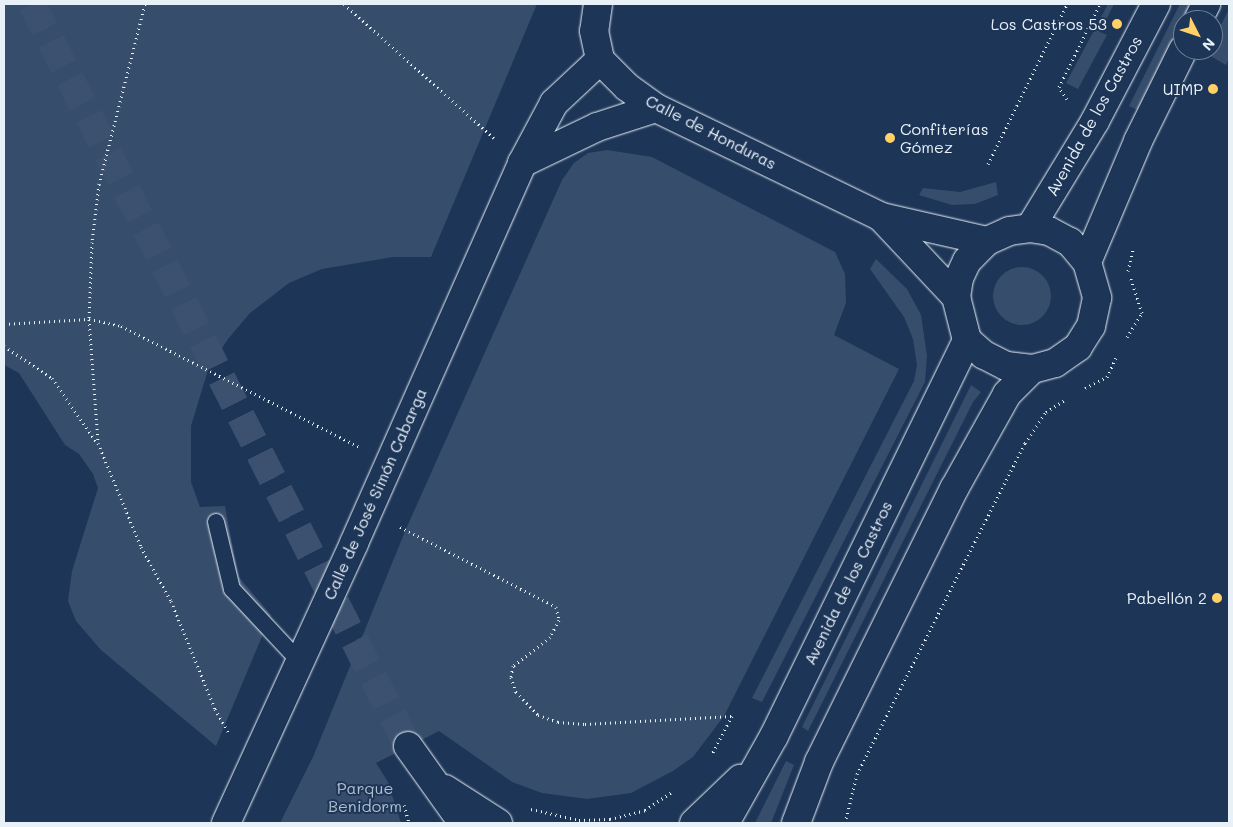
<!DOCTYPE html>
<html>
<head>
<meta charset="utf-8">
<style>
  body { margin:0 }
  #map { position:relative; width:1233px; height:827px; overflow:hidden; background:#1d3557; font-family:Mali,sans-serif }
  div>[style] { position:absolute }
  .green>* { inset:0; background:#374d6c }
  .round { border-radius:50% }
  .primary-tunnel>* { height:28px; margin-top:-14px; transform-origin:0; background:repeating-linear-gradient(90deg,#3b516f 0 28px,transparent 0 42px) }
  .path>* { height:3px; margin-top:-1.5px; transform-origin:0; background:repeating-linear-gradient(90deg,#e8f1f8 0 1px,transparent 0 5px) }
  .roads { filter:drop-shadow(0 0 1px #e8f1f8) drop-shadow(0 0 1px #e8f1f8) }
  .service>* { height:16px; margin:-8px; padding:0 8px; transform-origin:8px; border-radius:8px; background:#1d3557 }
  .minor>* { height:28px; margin:-14px; padding:0 14px; transform-origin:14px; border-radius:14px; background:#1d3557 }
  .primary>* { height:28px; margin:-14px; padding:0 14px; transform-origin:14px; border-radius:14px; background:#1d3557 }
  .dots>* { width:14px; height:14px; translate:-50% -50%; box-sizing:border-box; border:2px solid #1d3557; border-radius:50% }
  span { translate:-50% -50%; white-space:nowrap; text-align:center; line-height:1.15; -webkit-text-stroke:4px #1d3557; paint-order:stroke }
  .poi-label { font-size:16px; color:#e8f1f8 }
  .right { translate:-100% -50%; text-align:right }
  .left { translate:0 -50%; text-align:left }
  .street-label { font-size:16px; color:#e8f1f8 }
  .park-label { font-size:16px; color:#b3c0ce }
  .frame { position:absolute; inset:0; border:5px solid #e8f1f8; pointer-events:none }
  .north { position:absolute; left:1173px; top:10px; width:50px; height:50px; box-sizing:border-box; background:#1d3557; border:1px solid #6e8097; border-radius:50%; rotate:131deg; font-size:14px; font-weight:700; line-height:20px; text-align:center; color:#e8f1f8 }
  .north::after { content:''; display:block; margin:auto; width:18px; height:22px; background:#ffd166; clip-path:polygon(50% 0,100% 100%,50% 72%,0 100%) }
</style>
</head>
<body>
<div id="map">
  <div class="green">
    <div style="clip-path:polygon(4px 4px,537px 4px,431px 257px,393px 257px,322px 269px,289px 283px,250px 313px,228px 339px,208px 370px,191px 426px,191px 482px,200px 507px,225px 506px,238px 576px,271px 615px,216px 746px,101px 650px,76px 621px,68px 601px,72px 571px,98px 488px,93px 474px,79px 454px,65px 445px,19px 373px,4px 365px)"></div>
    <div style="clip-path:polygon(1108px 4px,1114px 4px,1100px 32px,1107px 35px,1078px 89px,1066px 83px)"></div>
    <div style="clip-path:polygon(1180px 4px,1193px 4px,1140px 111px,1129px 106px)"></div>
    <div style="clip-path:polygon(1229px 9px,1229px 58px,1226px 65px,1207px 54px,1213px 50px,1213px 41px)"></div>
    <div style="clip-path:polygon(607px 150px,652px 157px,835px 252px,845px 274px,846px 303px,834px 335px,899px 369px,724px 716px,693px 757px,673px 771px,631px 793px,587px 799px,542px 793px,512px 782px,439px 731px,376px 763px,388px 782px,401px 823px,280px 823px,313px 757px,406px 529px,562px 180px,574px 163px,588px 153px)"></div>
    <div style="clip-path:polygon(996px 182px,998px 195px,975px 204px,952px 205px,919px 195px,923px 188px,960px 192px)"></div>
    <div style="clip-path:polygon(876px 259px,907px 289px,921px 315px,927px 356px,925px 382px,762px 702px,752px 698px,914px 381px,917px 365px,913px 339px,904px 317px,870px 269px)"></div>
    <div class="round" style="left:993px;top:267px;width:58px;height:58px"></div>
    <div style="clip-path:polygon(971px 385px,981px 392px,973px 402px,808px 731px,802px 727px)"></div>
    <div style="clip-path:polygon(786px 761px,794px 765px,771px 823px,755px 823px)"></div>
  </div>
  <div class="primary-tunnel">
    <div style="left:32px;top:4px;width:832px;rotate:63.13deg"></div>
  </div>
  <div class="path">
    <div style="left:145px;top:4px;width:186px;rotate:104.3deg"></div>
    <div style="left:99px;top:184px;width:58px;rotate:96.9deg"></div>
    <div style="left:92px;top:242px;width:77px;rotate:92.2deg"></div>
    <div style="left:89px;top:319px;width:124px;rotate:85.8deg"></div>
    <div style="left:98px;top:443px;width:113px;rotate:67.5deg"></div>
    <div style="left:141px;top:547px;width:62px;rotate:60.9deg"></div>
    <div style="left:171px;top:601px;width:117px;rotate:67.8deg"></div>
    <div style="left:215px;top:709px;width:28px;rotate:60deg"></div>
    <div style="left:344px;top:4px;width:201px;rotate:41.8deg"></div>
    <div style="left:1067px;top:99px;width:14px;rotate:-124deg"></div>
    <div style="left:1059px;top:87px;width:93px;rotate:-63.7deg"></div>
    <div style="left:988px;top:164px;width:178px;rotate:-63.7deg"></div>
    <div style="left:1128px;top:271px;width:22px;rotate:-77deg"></div>
    <div style="left:4px;top:324px;width:85px;rotate:-3.4deg"></div>
    <div style="left:89px;top:319px;width:33px;rotate:12deg"></div>
    <div style="left:121px;top:326px;width:267px;rotate:26.9deg"></div>
    <div style="left:1127px;top:337px;width:28px;rotate:-58deg"></div>
    <div style="left:1142px;top:313px;width:38px;rotate:-108deg"></div>
    <div style="left:4px;top:346px;width:58px;rotate:33.7deg"></div>
    <div style="left:52px;top:378px;width:79px;rotate:55.3deg"></div>
    <div style="left:1085px;top:388px;width:25px;rotate:-27deg"></div>
    <div style="left:1107px;top:377px;width:21px;rotate:-65deg"></div>
    <div style="left:400px;top:527px;width:175px;rotate:27.1deg"></div>
    <div style="left:556px;top:607px;width:13px;rotate:77deg"></div>
    <div style="left:559px;top:620px;width:19px;rotate:118deg"></div>
    <div style="left:550px;top:637px;width:47px;rotate:141.9deg"></div>
    <div style="left:513px;top:666px;width:11px;rotate:100deg"></div>
    <div style="left:511px;top:677px;width:16px;rotate:72deg"></div>
    <div style="left:516px;top:692px;width:32px;rotate:46deg"></div>
    <div style="left:538px;top:715px;width:21px;rotate:19deg"></div>
    <div style="left:558px;top:722px;width:27px;rotate:4deg"></div>
    <div style="left:585px;top:724px;width:147px;rotate:-3.1deg"></div>
    <div style="left:732px;top:716px;width:43px;rotate:117.8deg"></div>
    <div style="left:404px;top:805px;width:19px;rotate:74deg"></div>
    <div style="left:531px;top:809px;width:49px;rotate:12.9deg"></div>
    <div style="left:579px;top:820px;width:31px;rotate:-2deg"></div>
    <div style="left:610px;top:819px;width:36px;rotate:-14deg"></div>
    <div style="left:645px;top:810px;width:34px;rotate:-34deg"></div>
    <div style="left:845px;top:823px;width:50px;rotate:-76.2deg"></div>
    <div style="left:857px;top:774px;width:371px;rotate:-63.1deg"></div>
    <div style="left:1025px;top:443px;width:37px;rotate:-56deg"></div>
    <div style="left:1046px;top:412px;width:24px;rotate:-33deg"></div>
  </div>
  <div class="roads">
    <div class="service">
      <div style="left:216px;top:522px;width:69px;rotate:76.6deg"></div>
      <div style="left:232px;top:589px;width:100px;rotate:47deg"></div>
    </div>
    <div class="minor">
      <div style="left:598px;top:4px;width:27px;rotate:98deg"></div>
      <div style="left:594px;top:31px;width:30px;rotate:78deg"></div>
      <div style="left:600px;top:60px;width:38px;rotate:45deg"></div>
      <div style="left:627px;top:87px;width:36px;rotate:36deg"></div>
      <div style="left:656px;top:108px;width:250px;rotate:25.8deg"></div>
      <div style="left:881px;top:217px;width:109px;rotate:12.8deg"></div>
      <div style="left:522px;top:163px;width:83px;rotate:-25.6deg"></div>
      <div style="left:597px;top:127px;width:62px;rotate:-17.9deg"></div>
      <div style="left:881px;top:217px;width:110px;rotate:46.8deg"></div>
      <div style="left:226px;top:823px;width:308px;rotate:-65.4deg"></div>
      <div style="left:354px;top:543px;width:415px;rotate:-66.1deg"></div>
      <div style="left:522px;top:163px;width:68px;rotate:-61.9deg"></div>
      <div style="left:554px;top:103px;width:63px;rotate:-43.1deg"></div>
    </div>
    <div class="primary">
      <div style="left:1198px;top:20px;width:18px;rotate:-63deg"></div>
      <div style="left:1030px;top:228px;width:19px;rotate:9deg"></div>
      <div style="left:1049px;top:231px;width:24px;rotate:28deg"></div>
      <div style="left:1070px;top:242px;width:26px;rotate:50deg"></div>
      <div style="left:1087px;top:262px;width:37px;rotate:74deg"></div>
      <div style="left:1097px;top:298px;width:29px;rotate:102deg"></div>
      <div style="left:1091px;top:326px;width:25px;rotate:122deg"></div>
      <div style="left:1078px;top:347px;width:28px;rotate:145deg"></div>
      <div style="left:1055px;top:363px;width:24px;rotate:165deg"></div>
      <div style="left:1032px;top:369px;width:26px;rotate:-173deg"></div>
      <div style="left:1006px;top:366px;width:25px;rotate:-153deg"></div>
      <div style="left:984px;top:355px;width:23px;rotate:-139deg"></div>
      <div style="left:967px;top:340px;width:44px;rotate:-104.3deg"></div>
      <div style="left:956px;top:297px;width:19px;rotate:-81deg"></div>
      <div style="left:959px;top:278px;width:19px;rotate:-65deg"></div>
      <div style="left:967px;top:261px;width:28px;rotate:-45deg"></div>
      <div style="left:987px;top:241px;width:24px;rotate:-24deg"></div>
      <div style="left:1009px;top:231px;width:21px;rotate:-8deg"></div>
      <div style="left:1030px;top:228px;width:125px;rotate:-58.7deg"></div>
      <div style="left:1095px;top:121px;width:132px;rotate:-62.5deg"></div>
      <div style="left:1087px;top:262px;width:131px;rotate:-67.1deg"></div>
      <div style="left:1138px;top:141px;width:102px;rotate:-63.7deg"></div>
      <div style="left:408px;top:746px;width:95px;rotate:54.5deg"></div>
      <div style="left:445px;top:789px;width:63px;rotate:32.7deg"></div>
      <div style="left:694px;top:823px;width:64px;rotate:-43.7deg"></div>
      <div style="left:725px;top:823px;width:100px;rotate:-60.6deg"></div>
      <div style="left:774px;top:736px;width:441px;rotate:-64deg"></div>
      <div style="left:796px;top:823px;width:65px;rotate:-69.3deg"></div>
      <div style="left:819px;top:762px;width:305px;rotate:-63.7deg"></div>
      <div style="left:954px;top:489px;width:109px;rotate:-60.8deg"></div>
      <div style="left:1007px;top:394px;width:35px;rotate:-45deg"></div>
    </div>
  </div>
  <div class="dots">
    <div style="left:1117px;top:24px;background:#ffd166"></div>
    <div style="left:1213px;top:89px;background:#ffd166"></div>
    <div style="left:890px;top:138px;background:#ffd166"></div>
    <div style="left:1217px;top:598px;background:#ffd166"></div>
  </div>
  <div class="poi-label">
    <span class="right" style="left:1107px;top:24px">Los Castros 53</span>
    <span class="right" style="left:1203px;top:89px">UIMP</span>
    <span class="left" style="left:900px;top:138px">Confiterías<br>Gómez</span>
    <span class="right" style="left:1207px;top:598px">Pabellón 2</span>
  </div>
  <div class="street-label">
    <span style="left:1094px;top:116px;rotate:-61deg">Avenida de los Castros</span>
    <span style="left:711px;top:132px;rotate:27deg">Calle de Honduras</span>
    <span style="left:375px;top:494px;rotate:-66deg">Calle de José Simón Cabarga</span>
    <span style="left:848px;top:583px;rotate:-64deg">Avenida de los Castros</span>
  </div>
  <div class="park-label">
    <span style="left:365px;top:797px">Parque<br>Benidorm</span>
  </div>
  <div class="frame"></div>
  <div class="north">N</div>
</div>
</body>
</html>
